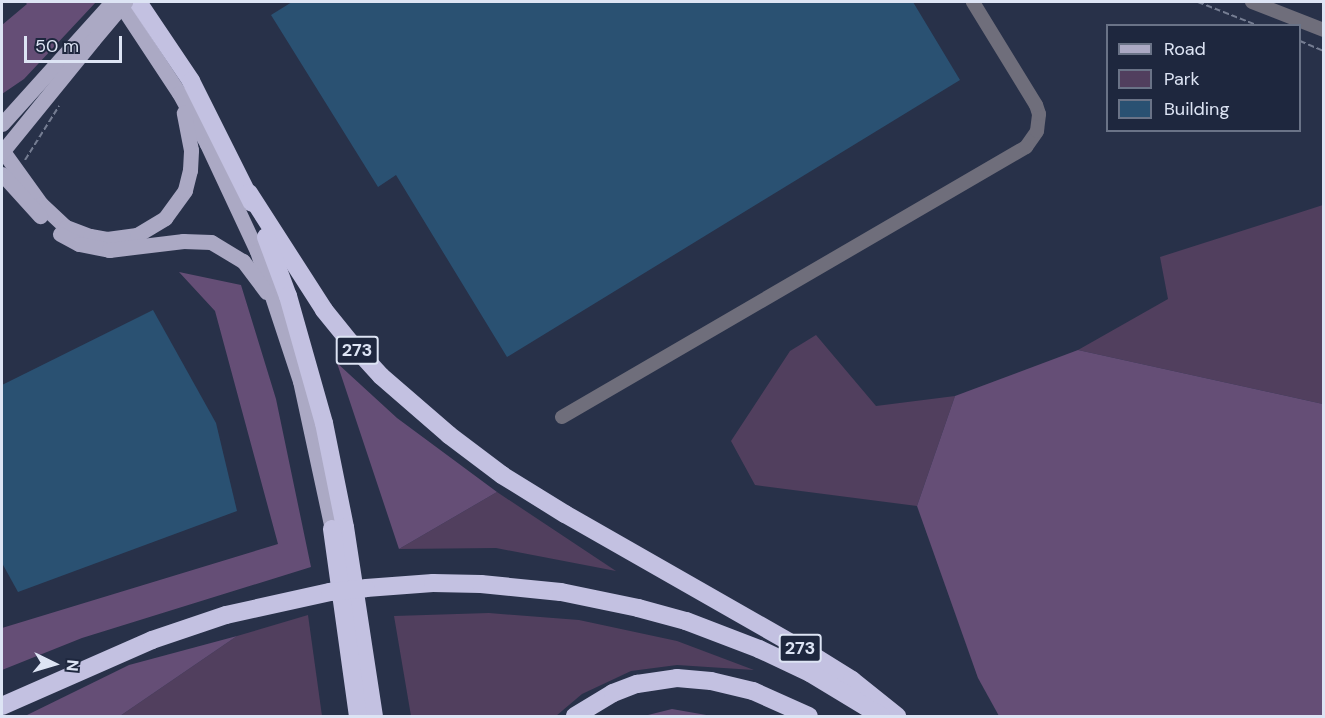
<!DOCTYPE html>
<html>
<head>
<meta charset="utf-8">
<style>
  body { margin:0 }
  #map { position:relative; width:1325px; height:718px; overflow:hidden; background:#283149; font-family:"DM Sans",sans-serif }
  div>[style] { position:absolute }
  .green>* { inset:0; background:#513f5e }
  .forest>* { inset:0; background:#654e76 }
  .building>* { inset:0; background:#2a5172 }
  .path>* { height:2px; margin-top:-1px; transform-origin:0; background:repeating-linear-gradient(90deg,#757d92 0 6px,transparent 0 9px) }
  .minor>* { height:14px; margin:-7px; padding:0 7px; transform-origin:7px; border-radius:7px; background:#6f6e7b }
  .major>* { height:15px; margin:-7.5px; padding:0 7.5px; transform-origin:7.5px; border-radius:7.5px; background:#aba9c4 }
  .highway>* { height:18px; margin:-9px; padding:0 9px; transform-origin:9px; border-radius:9px; background:#c3c1e1 }
  .major-bridge>* { height:15px; margin:-7.5px; padding:0 7.5px; transform-origin:7.5px; border-radius:7.5px; background:#aba9c4 }
  .highway-bridge>* { height:18px; margin:-9px; padding:0 9px; transform-origin:9px; border-radius:9px; background:#c3c1e1 }
  span { translate:-50% -50%; white-space:nowrap; text-align:center; line-height:1.15; -webkit-text-stroke:4.5px #1e273e; paint-order:stroke }
  .shield-label span { padding:2px 4px; background:#1e273e; border:2px solid; border-radius:4px; -webkit-text-stroke-width:0 }
  .shield-label { font-size:18px; color:#dde4f4; font-weight:700 }
  .frame { position:absolute; inset:0; border:3px solid #dde4f4; pointer-events:none }
  .legend { position:absolute; left:1106px; top:24px; width:195px; height:108px; box-sizing:border-box; background:#1e273e; border:2px solid #6a7387; margin:0; padding:8px 10px; list-style:none; font-size:18px; color:#dde4f4 }
  .legend li { display:flex; align-items:center; gap:12px; height:30px }
  .legend b { width:30px; border:2px solid #6a7387 }
  .north { position:absolute; left:24px; top:634px; width:60px; height:60px; -webkit-text-stroke:4px #1e273e; paint-order:stroke; rotate:95deg; font-size:16px; font-weight:700; line-height:24px; text-align:center; color:#dde4f4 }
  .north::after { content:''; display:block; margin:auto; width:21px; height:27px; background:#dde4f4; clip-path:polygon(50% 0,100% 100%,50% 72%,0 100%) }
  .scale { position:absolute; left:24px; top:36px; width:98px; height:27px; box-sizing:border-box; border:3px solid #dde4f4; border-top:0; padding-left:8px; font-size:18px; line-height:21px; white-space:nowrap; color:#dde4f4; -webkit-text-stroke:4px #1e273e; paint-order:stroke }
</style>
</head>
<body>
<div id="map">
  <div class="green">
    <div style="clip-path:polygon(1323px 205px,1323px 404px,1078px 350px,1168px 299px,1160px 257px)"></div>
    <div style="clip-path:polygon(816px 335px,876px 406px,955px 396px,917px 506px,755px 485px,731px 441px,790px 351px)"></div>
    <div style="clip-path:polygon(497px 492px,616px 571px,496px 548px,399px 549px)"></div>
    <div style="clip-path:polygon(489px 613px,579px 620px,677px 641px,754px 670px,677px 665px,631px 671px,582px 694px,556px 716px,411px 716px,394px 616px)"></div>
    <div style="clip-path:polygon(308px 615px,322px 716px,120px 716px,237px 636px)"></div>
  </div>
  <div class="forest">
    <div style="clip-path:polygon(25px 2px,96px 2px,24px 79px,2px 94px,2px 25px,27px 4px)"></div>
    <div style="clip-path:polygon(179px 272px,241px 285px,276px 399px,311px 567px,82px 638px,2px 670px,2px 628px,278px 544px,215px 311px)"></div>
    <div style="clip-path:polygon(1078px 350px,1323px 404px,1323px 716px,999px 716px,978px 678px,917px 506px,955px 396px)"></div>
    <div style="clip-path:polygon(337px 363px,397px 418px,497px 492px,399px 549px)"></div>
    <div style="clip-path:polygon(237px 636px,120px 716px,25px 716px,129px 665px)"></div>
    <div style="clip-path:polygon(672px 709px,712px 716px,644px 716px)"></div>
  </div>
  <div class="building">
    <div style="clip-path:polygon(292px 2px,913px 2px,960px 80px,507px 357px,396px 175px,378px 187px,271px 15px)"></div>
    <div style="clip-path:polygon(153px 310px,216px 423px,237px 511px,18px 592px,2px 563px,2px 385px)"></div>
  </div>
  <div class="path">
    <div style="left:1198px;top:2px;width:66px;rotate:21.5deg"></div>
    <div style="left:1300px;top:41px;width:26px;rotate:23deg"></div>
    <div style="left:25px;top:160px;width:64px;rotate:-57.8deg"></div>
  </div>
  <div class="minor">
    <div style="left:1252px;top:2px;width:77px;rotate:21.3deg"></div>
    <div style="left:562px;top:417px;width:537px;rotate:-30.19deg"></div>
    <div style="left:1026px;top:147px;width:19px;rotate:-55deg"></div>
    <div style="left:1037px;top:131px;width:17px;rotate:-83deg"></div>
    <div style="left:1039px;top:114px;width:9px;rotate:-108deg"></div>
    <div style="left:1036px;top:105px;width:121px;rotate:-121.5deg"></div>
  </div>
  <div class="major">
    <div style="left:119px;top:2px;width:109px;rotate:56.6deg"></div>
    <div style="left:179px;top:93px;width:58px;rotate:61.2deg"></div>
    <div style="left:207px;top:144px;width:118px;rotate:65deg"></div>
    <div style="left:257px;top:251px;width:137px;rotate:71.7deg"></div>
    <div style="left:300px;top:381px;width:151px;rotate:77.8deg"></div>
    <div style="left:2px;top:124px;width:164px;rotate:-48deg"></div>
    <div style="left:2px;top:150px;width:67px;rotate:54.2deg"></div>
    <div style="left:41px;top:204px;width:34px;rotate:43deg"></div>
    <div style="left:66px;top:227px;width:26px;rotate:21deg"></div>
    <div style="left:90px;top:236px;width:17px;rotate:10deg"></div>
    <div style="left:107px;top:239px;width:30px;rotate:-8deg"></div>
    <div style="left:137px;top:235px;width:33px;rotate:-31deg"></div>
    <div style="left:165px;top:218px;width:34px;rotate:-54deg"></div>
    <div style="left:185px;top:190px;width:21px;rotate:-76deg"></div>
    <div style="left:190px;top:170px;width:20px;rotate:-87deg"></div>
    <div style="left:191px;top:150px;width:38px;rotate:-101deg"></div>
    <div style="left:2px;top:152px;width:144px;rotate:-50.9deg"></div>
    <div style="left:2px;top:174px;width:57px;rotate:47.9deg"></div>
    <div style="left:60px;top:234px;width:21px;rotate:28deg"></div>
    <div style="left:79px;top:244px;width:31px;rotate:11deg"></div>
    <div style="left:109px;top:250px;width:75px;rotate:-6.9deg"></div>
    <div style="left:183px;top:241px;width:28px;rotate:2deg"></div>
    <div style="left:211px;top:242px;width:37px;rotate:31deg"></div>
    <div style="left:243px;top:261px;width:39px;rotate:53deg"></div>
  </div>
  <div class="highway">
    <div style="left:138px;top:2px;width:95px;rotate:56.1deg"></div>
    <div style="left:191px;top:81px;width:136px;rotate:63.4deg"></div>
    <div style="left:249px;top:193px;width:139px;rotate:57.3deg"></div>
    <div style="left:324px;top:310px;width:41px;rotate:50.9deg"></div>
    <div style="left:350px;top:342px;width:46px;rotate:47.6deg"></div>
    <div style="left:381px;top:376px;width:90px;rotate:40.9deg"></div>
    <div style="left:449px;top:435px;width:66px;rotate:37deg"></div>
    <div style="left:502px;top:475px;width:74px;rotate:31.8deg"></div>
    <div style="left:565px;top:514px;width:279px;rotate:29.7deg"></div>
    <div style="left:807px;top:652px;width:53px;rotate:31.9deg"></div>
    <div style="left:852px;top:680px;width:58px;rotate:38.7deg"></div>
    <div style="left:266px;top:237px;width:63px;rotate:69.6deg"></div>
    <div style="left:288px;top:296px;width:132px;rotate:74.2deg"></div>
    <div style="left:324px;top:423px;width:106px;rotate:78.6deg"></div>
    <div style="left:345px;top:527px;width:191px;rotate:81.3deg"></div>
    <div style="left:332px;top:529px;width:189px;rotate:82.1deg"></div>
    <div style="left:366px;top:588px;width:67px;rotate:-4.3deg"></div>
    <div style="left:433px;top:583px;width:48px;rotate:1.2deg"></div>
    <div style="left:481px;top:584px;width:80px;rotate:5.7deg"></div>
    <div style="left:561px;top:592px;width:79px;rotate:11.7deg"></div>
    <div style="left:638px;top:608px;width:50px;rotate:15.2deg"></div>
    <div style="left:686px;top:621px;width:78px;rotate:21deg"></div>
    <div style="left:759px;top:649px;width:56px;rotate:25.2deg"></div>
    <div style="left:810px;top:673px;width:83px;rotate:31.2deg"></div>
    <div style="left:2px;top:706px;width:164px;rotate:-23.7deg"></div>
    <div style="left:152px;top:640px;width:78px;rotate:-18.7deg"></div>
    <div style="left:226px;top:615px;width:107px;rotate:-12.5deg"></div>
    <div style="left:575px;top:716px;width:44px;rotate:-31.2deg"></div>
    <div style="left:613px;top:693px;width:26px;rotate:-21deg"></div>
    <div style="left:637px;top:684px;width:40px;rotate:-8.5deg"></div>
    <div style="left:677px;top:678px;width:34px;rotate:5deg"></div>
    <div style="left:711px;top:681px;width:43px;rotate:13.4deg"></div>
    <div style="left:753px;top:691px;width:61px;rotate:24.1deg"></div>
  </div>
  <div class="major-bridge">
    <div style="left:93px;top:40px;width:50px;rotate:-49.9deg"></div>
  </div>
  <div class="highway-bridge">
    <div style="left:330px;top:592px;width:36px;rotate:-6deg"></div>
  </div>
  <div class="shield-label">
    <span style="left:357px;top:350px">273</span>
    <span style="left:800px;top:648px">273</span>
  </div>
  <div class="frame"></div>
  <ul class="legend">
  <li><b style="height:8px;background:#aba9c4"></b>Road</li>
  <li><b style="height:16px;background:#513f5e"></b>Park</li>
  <li><b style="height:16px;background:#2a5172"></b>Building</li>
  </ul>
  <div class="north">N</div>
  <div class="scale">50 m</div>
</div>
</body>
</html>
